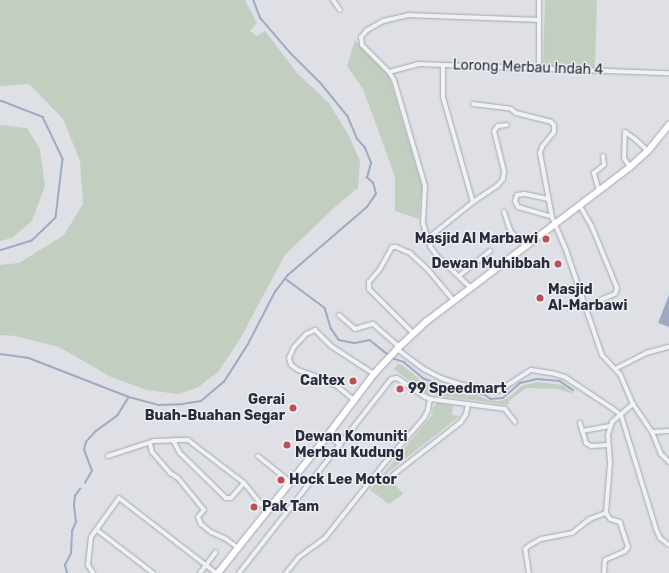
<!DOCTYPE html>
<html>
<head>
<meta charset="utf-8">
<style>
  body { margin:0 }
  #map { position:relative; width:669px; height:573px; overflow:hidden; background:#dee0e6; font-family:Rubik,sans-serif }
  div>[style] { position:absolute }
  .green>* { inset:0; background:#c2cfc0 }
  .water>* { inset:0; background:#9dabc2 }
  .stream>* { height:1.5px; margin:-0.75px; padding:0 0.75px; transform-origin:0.75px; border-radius:0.75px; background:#9dabc2 }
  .roads { filter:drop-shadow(0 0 1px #a4a7af) drop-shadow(0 0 1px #a4a7af) }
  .street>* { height:4px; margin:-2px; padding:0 2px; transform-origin:2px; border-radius:2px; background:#f0f1f5 }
  .secondary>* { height:5.5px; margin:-2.75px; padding:0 2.75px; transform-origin:2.75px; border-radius:2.75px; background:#fff }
  .dots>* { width:11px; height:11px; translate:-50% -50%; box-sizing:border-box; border:2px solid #edeff4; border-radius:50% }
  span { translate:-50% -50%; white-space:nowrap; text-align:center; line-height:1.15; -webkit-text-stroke:3px #edeff4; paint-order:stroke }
  .street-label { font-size:14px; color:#292d3b }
  .poi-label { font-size:14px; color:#292d3b; font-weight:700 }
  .right { translate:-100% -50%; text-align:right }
  .left { translate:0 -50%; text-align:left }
</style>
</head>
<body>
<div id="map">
  <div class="green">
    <div style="clip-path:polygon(0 0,245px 0,257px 23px,250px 31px,257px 36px,265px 31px,298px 74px,329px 103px,349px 136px,360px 161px,358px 188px,335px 207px,285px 255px,240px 339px,218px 372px,197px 388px,178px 394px,147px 390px,111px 377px,59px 347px,15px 336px,0 335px,0 265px,19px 263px,64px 235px,83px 204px,80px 161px,63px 119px,29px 84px,0 86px)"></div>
    <div style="clip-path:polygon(545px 0,597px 0,595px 67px,543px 65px)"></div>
    <div style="clip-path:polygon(355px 40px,389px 76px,422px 186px,419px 219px,395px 211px,395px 177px,363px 89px,347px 66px)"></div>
    <div style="clip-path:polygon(0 125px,27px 128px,40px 149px,45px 186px,32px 221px,12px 238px,0 241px)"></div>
    <div style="clip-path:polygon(398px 364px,402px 365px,422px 381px,458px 393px,477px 395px,489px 400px,500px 401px,506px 399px,522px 386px,537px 382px,563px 385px,574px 394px,557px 389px,526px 388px,509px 401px,508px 405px,427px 394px,394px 369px)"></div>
    <div style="clip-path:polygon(438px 403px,453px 406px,452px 415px,460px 416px,387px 473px,403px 494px,389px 504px,370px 490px,432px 415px,433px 407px)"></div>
  </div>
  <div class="water">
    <div style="clip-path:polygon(669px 295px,669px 327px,658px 323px)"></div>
  </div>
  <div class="stream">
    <div style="left:0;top:101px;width:2px"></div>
    <div style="left:2px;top:101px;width:44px;rotate:21.3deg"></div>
    <div style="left:43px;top:117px;width:47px;rotate:64.5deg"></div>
    <div style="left:63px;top:159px;width:59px;rotate:96.8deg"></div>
    <div style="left:56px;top:218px;width:33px;rotate:136deg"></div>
    <div style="left:32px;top:241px;width:34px;rotate:163deg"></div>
    <div style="left:286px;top:279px;width:49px;rotate:36.6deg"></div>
    <div style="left:325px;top:308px;width:21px;rotate:73deg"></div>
    <div style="left:331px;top:328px;width:14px;rotate:56deg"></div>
    <div style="left:339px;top:340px;width:16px;rotate:11deg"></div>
    <div style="left:355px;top:343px;width:15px;rotate:-11deg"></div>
    <div style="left:370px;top:340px;width:22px;rotate:39deg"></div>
    <div style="left:0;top:354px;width:29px;rotate:8deg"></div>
    <div style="left:29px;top:358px;width:107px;rotate:21.3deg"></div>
    <div style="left:129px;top:397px;width:30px;rotate:15deg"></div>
    <div style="left:158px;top:405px;width:24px;rotate:-2deg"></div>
    <div style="left:182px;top:404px;width:19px;rotate:-9deg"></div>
    <div style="left:201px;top:401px;width:30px;rotate:-40deg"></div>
    <div style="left:224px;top:382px;width:45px;rotate:-57.7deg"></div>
    <div style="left:248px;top:344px;width:59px;rotate:-62.6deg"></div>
    <div style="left:275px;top:292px;width:21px;rotate:-53deg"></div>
    <div style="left:288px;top:275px;width:104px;rotate:-40.7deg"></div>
    <div style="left:367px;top:207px;width:16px;rotate:-55deg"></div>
    <div style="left:376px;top:194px;width:11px;rotate:-105deg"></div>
    <div style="left:373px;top:183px;width:8px;rotate:-140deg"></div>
    <div style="left:367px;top:178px;width:16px;rotate:-75deg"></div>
    <div style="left:371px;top:163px;width:16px;rotate:-112deg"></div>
    <div style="left:365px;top:148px;width:12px;rotate:-132deg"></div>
    <div style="left:357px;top:139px;width:25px;rotate:-113deg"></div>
    <div style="left:347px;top:116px;width:41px;rotate:-129.1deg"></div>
    <div style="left:321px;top:84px;width:44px;rotate:-135deg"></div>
    <div style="left:290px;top:53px;width:46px;rotate:-130.6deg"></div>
    <div style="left:260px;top:18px;width:19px;rotate:-111deg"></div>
    <div style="left:392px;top:358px;width:13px;rotate:18deg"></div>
    <div style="left:404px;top:362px;width:25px;rotate:40deg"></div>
    <div style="left:423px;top:378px;width:24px;rotate:22deg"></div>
    <div style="left:445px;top:387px;width:41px;rotate:11.3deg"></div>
    <div style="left:485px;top:395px;width:7px;rotate:34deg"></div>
    <div style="left:491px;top:399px;width:12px;rotate:-5deg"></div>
    <div style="left:503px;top:398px;width:23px;rotate:-41deg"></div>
    <div style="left:520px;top:383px;width:17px;rotate:-13deg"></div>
    <div style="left:537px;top:379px;width:23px;rotate:5deg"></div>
    <div style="left:560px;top:381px;width:16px;rotate:35deg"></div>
    <div style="left:85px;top:483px;width:14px;rotate:-60deg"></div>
    <div style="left:92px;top:471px;width:22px;rotate:-111deg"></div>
    <div style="left:84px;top:450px;width:8px;rotate:-76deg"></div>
    <div style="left:86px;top:442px;width:15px;rotate:-48deg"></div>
    <div style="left:96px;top:431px;width:26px;rotate:-36deg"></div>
    <div style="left:117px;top:416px;width:22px;rotate:-58deg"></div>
    <div style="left:67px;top:573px;width:8px;rotate:-104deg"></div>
    <div style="left:65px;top:565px;width:13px;rotate:-63deg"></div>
    <div style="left:71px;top:553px;width:22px;rotate:-87deg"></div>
    <div style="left:72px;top:531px;width:10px;rotate:-66deg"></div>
    <div style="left:76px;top:522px;width:17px;rotate:-97deg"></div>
    <div style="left:74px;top:505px;width:9px;rotate:-84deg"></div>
    <div style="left:75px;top:496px;width:9px;rotate:-54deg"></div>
  </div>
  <div class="roads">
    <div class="street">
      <div style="left:333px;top:0;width:12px;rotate:55deg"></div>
      <div style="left:443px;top:65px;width:32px;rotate:90deg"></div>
      <div style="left:443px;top:97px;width:109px;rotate:74.1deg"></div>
      <div style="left:539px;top:69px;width:69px;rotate:-90deg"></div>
      <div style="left:389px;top:72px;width:30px;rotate:-15deg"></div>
      <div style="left:418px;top:64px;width:251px;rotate:2.1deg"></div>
      <div style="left:473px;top:104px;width:38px;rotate:7deg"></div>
      <div style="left:511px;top:109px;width:6px;rotate:39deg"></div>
      <div style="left:516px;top:113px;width:36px;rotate:14deg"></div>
      <div style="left:551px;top:122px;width:4px;rotate:45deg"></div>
      <div style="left:554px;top:125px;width:7px;rotate:90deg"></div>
      <div style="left:554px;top:132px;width:19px;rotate:129deg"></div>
      <div style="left:542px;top:147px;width:6px;rotate:108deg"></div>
      <div style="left:540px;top:153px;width:65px;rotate:79.4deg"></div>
      <div style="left:552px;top:217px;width:36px;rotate:67deg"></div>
      <div style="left:566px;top:250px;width:111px;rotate:71.1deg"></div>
      <div style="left:602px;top:355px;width:26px;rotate:47deg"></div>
      <div style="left:620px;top:374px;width:33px;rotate:67deg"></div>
      <div style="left:633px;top:404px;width:34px;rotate:56deg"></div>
      <div style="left:652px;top:432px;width:24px;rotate:68deg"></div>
      <div style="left:661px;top:454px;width:11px;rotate:45deg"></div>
      <div style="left:630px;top:167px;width:11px;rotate:-124deg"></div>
      <div style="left:624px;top:158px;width:26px;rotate:-88deg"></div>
      <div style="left:625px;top:132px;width:12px;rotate:35deg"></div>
      <div style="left:635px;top:139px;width:18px;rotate:43deg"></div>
      <div style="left:599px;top:191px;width:19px;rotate:-106deg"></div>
      <div style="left:594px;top:173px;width:13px;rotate:-39deg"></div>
      <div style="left:604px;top:165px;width:9px;rotate:-96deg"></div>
      <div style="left:548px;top:199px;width:25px;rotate:-168deg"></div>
      <div style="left:524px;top:194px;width:7px;rotate:172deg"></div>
      <div style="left:517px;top:195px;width:6px;rotate:108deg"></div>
      <div style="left:515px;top:201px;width:7px;rotate:63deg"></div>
      <div style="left:518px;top:207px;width:35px;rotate:16deg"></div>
      <div style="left:580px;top:206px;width:24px;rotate:60deg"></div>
      <div style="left:592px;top:227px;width:66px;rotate:67.7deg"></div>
      <div style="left:617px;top:288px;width:6px;rotate:108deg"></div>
      <div style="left:615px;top:294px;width:14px;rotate:159deg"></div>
      <div style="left:504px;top:212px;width:21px;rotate:71deg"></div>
      <div style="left:511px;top:232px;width:21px;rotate:45deg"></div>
      <div style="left:427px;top:239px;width:59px;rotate:-38.8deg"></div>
      <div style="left:473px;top:202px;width:29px;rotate:-34deg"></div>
      <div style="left:497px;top:186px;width:9px;rotate:-49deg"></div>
      <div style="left:503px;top:179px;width:8px;rotate:-83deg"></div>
      <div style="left:504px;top:171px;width:41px;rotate:-104deg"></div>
      <div style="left:494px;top:131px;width:6px;rotate:-51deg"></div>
      <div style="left:498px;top:126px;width:9px;rotate:-6deg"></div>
      <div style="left:459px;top:276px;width:40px;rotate:-39deg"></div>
      <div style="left:471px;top:288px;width:47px;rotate:-136.7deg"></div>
      <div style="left:437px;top:256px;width:12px;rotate:-125deg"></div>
      <div style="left:430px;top:246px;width:24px;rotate:-107deg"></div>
      <div style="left:423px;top:223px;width:37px;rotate:-87deg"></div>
      <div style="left:425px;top:186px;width:110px;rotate:-106.3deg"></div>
      <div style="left:394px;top:80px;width:9px;rotate:-122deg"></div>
      <div style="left:389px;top:72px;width:38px;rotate:-135deg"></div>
      <div style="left:362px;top:45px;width:8px;rotate:-97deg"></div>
      <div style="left:361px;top:37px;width:9px;rotate:-49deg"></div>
      <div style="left:367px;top:30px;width:18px;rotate:-29deg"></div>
      <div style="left:383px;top:21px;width:26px;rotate:-13deg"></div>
      <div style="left:408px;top:15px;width:131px;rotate:2.2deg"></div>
      <div style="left:339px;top:315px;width:21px;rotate:41deg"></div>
      <div style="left:355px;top:329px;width:19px;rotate:-16deg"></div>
      <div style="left:373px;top:324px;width:35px;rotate:41deg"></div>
      <div style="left:413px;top:333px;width:62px;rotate:-135deg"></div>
      <div style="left:369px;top:289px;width:7px;rotate:-90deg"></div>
      <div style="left:369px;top:282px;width:17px;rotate:-50deg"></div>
      <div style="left:380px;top:269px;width:25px;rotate:-61deg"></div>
      <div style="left:392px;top:247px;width:4px"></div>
      <div style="left:396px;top:247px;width:15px;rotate:23deg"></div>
      <div style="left:410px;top:253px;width:26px;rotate:43deg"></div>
      <div style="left:429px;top:271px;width:39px;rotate:50deg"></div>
      <div style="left:397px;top:349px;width:34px;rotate:37deg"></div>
      <div style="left:424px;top:369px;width:19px;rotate:28deg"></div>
      <div style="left:441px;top:378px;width:22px;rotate:18deg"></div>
      <div style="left:462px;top:385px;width:35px;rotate:10deg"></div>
      <div style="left:496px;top:391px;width:4px;rotate:-14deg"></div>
      <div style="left:500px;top:390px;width:37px;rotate:-33deg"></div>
      <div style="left:531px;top:370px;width:24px;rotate:9deg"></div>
      <div style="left:555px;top:374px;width:10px;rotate:17deg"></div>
      <div style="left:565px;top:377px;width:58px;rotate:33.7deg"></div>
      <div style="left:613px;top:409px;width:10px;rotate:37deg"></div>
      <div style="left:621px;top:415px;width:119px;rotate:72.9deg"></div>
      <div style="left:656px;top:529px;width:10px;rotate:66deg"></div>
      <div style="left:660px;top:538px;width:11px;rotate:38deg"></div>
      <div style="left:617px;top:368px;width:33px;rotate:-27deg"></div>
      <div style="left:646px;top:353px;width:24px;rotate:-15deg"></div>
      <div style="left:355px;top:401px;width:23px;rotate:-140deg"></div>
      <div style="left:337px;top:386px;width:19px;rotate:-155deg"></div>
      <div style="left:320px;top:378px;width:23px;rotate:-160deg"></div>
      <div style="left:298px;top:370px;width:9px;rotate:-144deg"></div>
      <div style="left:291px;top:365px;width:7px;rotate:-106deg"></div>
      <div style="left:289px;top:358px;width:12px;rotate:-66deg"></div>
      <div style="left:294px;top:347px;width:18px;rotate:-47deg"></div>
      <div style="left:306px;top:334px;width:10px;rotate:-24deg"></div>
      <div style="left:315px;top:330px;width:23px;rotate:45deg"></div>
      <div style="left:331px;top:346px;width:51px;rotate:33.1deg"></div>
      <div style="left:580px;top:423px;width:21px;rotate:73deg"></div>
      <div style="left:586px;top:443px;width:6px;rotate:31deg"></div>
      <div style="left:591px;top:446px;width:17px;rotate:-3deg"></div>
      <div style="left:582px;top:431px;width:27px;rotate:-10deg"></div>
      <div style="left:652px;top:432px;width:17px;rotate:-3deg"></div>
      <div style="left:328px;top:435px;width:16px;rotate:40deg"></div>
      <div style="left:173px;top:440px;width:15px;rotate:62deg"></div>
      <div style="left:180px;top:453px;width:64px;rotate:44.4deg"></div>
      <div style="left:226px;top:498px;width:5px"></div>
      <div style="left:231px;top:498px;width:20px;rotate:-49deg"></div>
      <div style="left:150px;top:444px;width:8px;rotate:76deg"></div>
      <div style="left:152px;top:452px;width:28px;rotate:49deg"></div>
      <div style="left:170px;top:473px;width:9px;rotate:32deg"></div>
      <div style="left:178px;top:478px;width:41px;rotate:50.9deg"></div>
      <div style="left:204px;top:510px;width:9px;rotate:131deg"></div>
      <div style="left:198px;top:517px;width:8px;rotate:67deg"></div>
      <div style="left:201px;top:524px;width:13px;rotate:39deg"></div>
      <div style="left:211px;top:532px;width:17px;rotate:25deg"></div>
      <div style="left:226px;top:539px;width:15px;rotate:37deg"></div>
      <div style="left:108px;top:456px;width:48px;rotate:-18.1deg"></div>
      <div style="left:154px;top:441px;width:34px;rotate:-2deg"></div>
      <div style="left:188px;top:440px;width:71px;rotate:37.5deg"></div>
      <div style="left:244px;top:483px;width:36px;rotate:51deg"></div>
      <div style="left:258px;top:456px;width:41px;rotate:39.1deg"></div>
      <div style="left:393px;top:475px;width:86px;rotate:-37.9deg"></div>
      <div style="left:461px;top:422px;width:9px;rotate:-58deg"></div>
      <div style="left:466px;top:414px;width:10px;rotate:-79deg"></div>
      <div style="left:97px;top:530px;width:71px;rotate:37.5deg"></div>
      <div style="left:93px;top:573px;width:9px;rotate:-122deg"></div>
      <div style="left:88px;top:565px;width:28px;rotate:-84deg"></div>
      <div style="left:91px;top:537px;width:48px;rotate:-54.3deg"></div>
      <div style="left:119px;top:498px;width:123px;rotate:37.7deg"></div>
      <div style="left:200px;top:573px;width:26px;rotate:-53deg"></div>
      <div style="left:239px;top:573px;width:246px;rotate:-51.9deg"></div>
      <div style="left:391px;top:379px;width:6px;rotate:-9deg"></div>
      <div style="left:397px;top:378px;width:34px;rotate:34deg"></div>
      <div style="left:425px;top:397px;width:5px;rotate:22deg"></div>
      <div style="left:430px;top:399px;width:76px;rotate:7.6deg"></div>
      <div style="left:505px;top:409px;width:16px;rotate:52deg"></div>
      <div style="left:286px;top:573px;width:21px;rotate:-51deg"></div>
      <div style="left:299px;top:557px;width:32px;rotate:-36deg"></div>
      <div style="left:325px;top:538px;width:93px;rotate:-51.5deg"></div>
      <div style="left:383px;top:465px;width:62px;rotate:-48.9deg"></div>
      <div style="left:424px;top:418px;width:9px;rotate:-63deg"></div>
      <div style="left:428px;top:410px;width:11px;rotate:-80deg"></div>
      <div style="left:529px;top:573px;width:24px;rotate:-99deg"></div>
      <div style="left:525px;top:549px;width:6px;rotate:-39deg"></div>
      <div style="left:530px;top:545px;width:13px;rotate:-29deg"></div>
      <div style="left:541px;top:539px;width:32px;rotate:-11deg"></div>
      <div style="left:572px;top:533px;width:23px;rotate:-38deg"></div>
      <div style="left:590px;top:519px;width:17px;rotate:-21deg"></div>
      <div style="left:604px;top:573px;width:13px;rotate:-86deg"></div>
      <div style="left:605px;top:560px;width:22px;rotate:-24deg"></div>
      <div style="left:625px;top:551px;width:5px;rotate:-53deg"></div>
      <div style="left:628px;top:547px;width:26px;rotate:-108deg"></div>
      <div style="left:620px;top:522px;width:10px;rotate:-163deg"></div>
      <div style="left:610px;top:519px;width:7px;rotate:-124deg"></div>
      <div style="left:606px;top:513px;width:50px;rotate:-85.4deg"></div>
      <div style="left:610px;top:463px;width:28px;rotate:-94deg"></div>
      <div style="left:608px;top:435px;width:14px;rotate:-73deg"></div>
      <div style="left:612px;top:422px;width:28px;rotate:-41deg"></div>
    </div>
    <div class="secondary">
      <div style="left:218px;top:573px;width:176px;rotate:-51.4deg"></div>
      <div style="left:328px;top:435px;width:76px;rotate:-53deg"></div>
      <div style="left:374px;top:374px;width:34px;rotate:-47deg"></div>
      <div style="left:397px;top:349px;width:40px;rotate:-43deg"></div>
      <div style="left:426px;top:322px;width:256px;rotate:-37.2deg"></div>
      <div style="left:630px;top:167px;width:24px;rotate:-42deg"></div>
      <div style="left:648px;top:151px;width:33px;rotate:-51deg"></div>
    </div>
  </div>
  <div class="dots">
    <div style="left:546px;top:239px;background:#be5055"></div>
    <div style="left:558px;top:264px;background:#be5055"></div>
    <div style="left:540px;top:298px;background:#be5055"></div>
    <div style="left:353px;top:381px;background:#be5055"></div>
    <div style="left:400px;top:389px;background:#be5055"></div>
    <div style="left:293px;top:408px;background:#be5055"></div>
    <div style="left:287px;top:445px;background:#be5055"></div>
    <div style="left:281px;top:480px;background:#be5055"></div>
    <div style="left:254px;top:507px;background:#be5055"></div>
  </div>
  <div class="street-label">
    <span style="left:528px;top:68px;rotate:2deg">Lorong Merbau Indah 4</span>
  </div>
  <div class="poi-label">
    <span class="right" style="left:538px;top:239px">Masjid Al Marbawi</span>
    <span class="right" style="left:550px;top:264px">Dewan Muhibbah</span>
    <span class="left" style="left:548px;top:298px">Masjid<br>Al-Marbawi</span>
    <span class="right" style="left:345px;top:381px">Caltex</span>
    <span class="left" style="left:408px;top:389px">99 Speedmart</span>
    <span class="right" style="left:285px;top:408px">Gerai<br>Buah-Buahan Segar</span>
    <span class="left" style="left:295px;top:445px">Dewan Komuniti<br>Merbau Kudung</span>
    <span class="left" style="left:289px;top:480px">Hock Lee Motor</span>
    <span class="left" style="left:262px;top:507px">Pak Tam</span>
  </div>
</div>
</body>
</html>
